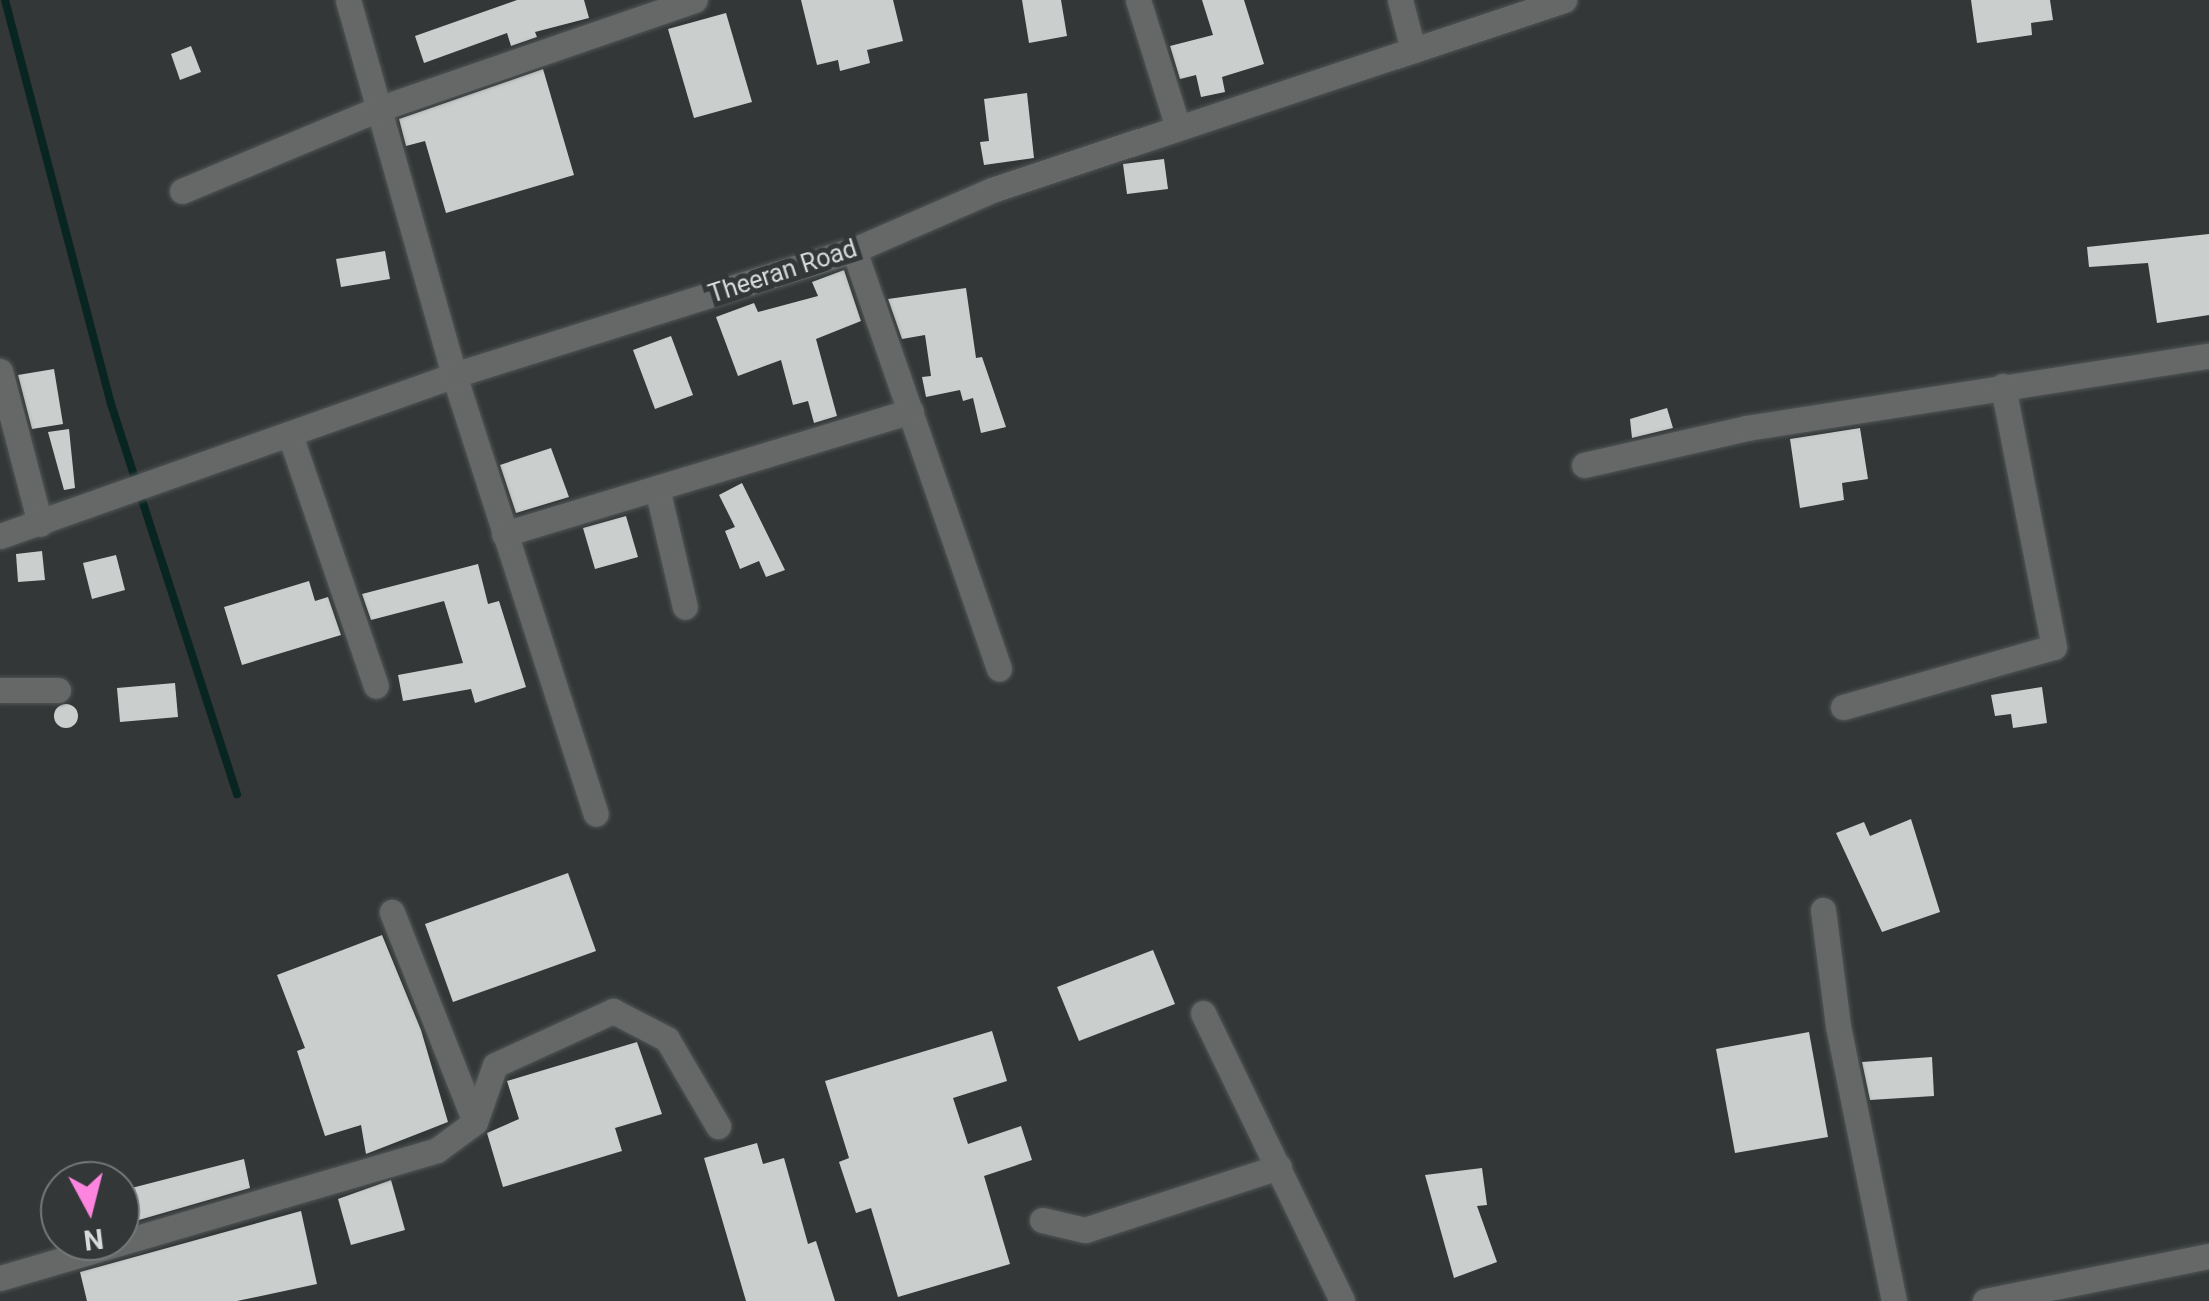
<!DOCTYPE html>
<html>
<head>
<meta charset="utf-8">
<style>
  body { margin:0 }
  #map { position:relative; width:2209px; height:1301px; overflow:hidden; background:#333737; font-family:Roboto,sans-serif }
  div>[style] { position:absolute }
  .stream>* { height:8px; margin:-4px; padding:0 4px; transform-origin:4px; border-radius:4px; background:#082522 }
  .building>* { inset:0; background:#cacfce }
  .round { border-radius:50% }
  .roads { filter:drop-shadow(0 0 2px #515555) drop-shadow(0 0 2px #515555) }
  .minor>* { height:25px; margin:-12.5px; padding:0 12.5px; transform-origin:12.5px; border-radius:12.5px; background:#666868 }
  span { translate:-50% -50%; white-space:nowrap; text-align:center; line-height:1.15; -webkit-text-stroke:10px #333737; paint-order:stroke }
  .street-label { font-size:25px; color:#d8dbdb }
  .north { position:absolute; left:40px; top:1161px; width:100px; height:100px; box-sizing:border-box; background:#333737; border:2px solid #757979; border-radius:50%; rotate:173deg; font-size:28px; font-weight:700; line-height:40px; text-align:center; color:#d8dbdb }
  .north::after { content:''; display:block; margin:auto; width:35px; height:45px; background:#fe85df; clip-path:polygon(50% 0,100% 100%,50% 72%,0 100%) }
</style>
</head>
<body>
<div id="map">
  <div class="stream">
    <div style="left:5px;top:0;width:418px;rotate:75.3deg"></div>
    <div style="left:111px;top:404px;width:410px;rotate:72.1deg"></div>
  </div>
  <div class="building">
    <div style="clip-path:polygon(517px 0,584px 0,589px 18px,535px 32px,537px 37px,511px 46px,507px 33px,424px 63px,415px 36px)"></div>
    <div style="clip-path:polygon(801px 0,893px 0,903px 41px,867px 50px,870px 63px,840px 71px,838px 60px,817px 65px)"></div>
    <div style="clip-path:polygon(1022px 0,1061px 0,1067px 36px,1029px 43px)"></div>
    <div style="clip-path:polygon(1202px 0,1244px 0,1264px 64px,1222px 77px,1225px 92px,1201px 97px,1196px 75px,1180px 79px,1170px 46px,1213px 35px)"></div>
    <div style="clip-path:polygon(1971px 0,2050px 0,2053px 20px,2031px 23px,2032px 35px,1977px 43px)"></div>
    <div style="clip-path:polygon(726px 13px,752px 102px,694px 118px,668px 29px)"></div>
    <div style="clip-path:polygon(191px 46px,201px 72px,180px 80px,171px 54px)"></div>
    <div style="clip-path:polygon(543px 69px,574px 175px,446px 213px,425px 141px,406px 146px,399px 119px)"></div>
    <div style="clip-path:polygon(1027px 93px,1034px 158px,984px 165px,980px 142px,989px 141px,984px 99px)"></div>
    <div style="clip-path:polygon(1164px 159px,1168px 189px,1127px 194px,1123px 164px)"></div>
    <div style="clip-path:polygon(2209px 234px,2209px 315px,2157px 323px,2148px 263px,2089px 267px,2087px 247px)"></div>
    <div style="clip-path:polygon(385px 251px,390px 279px,341px 287px,336px 259px)"></div>
    <div style="clip-path:polygon(844px 270px,861px 321px,816px 339px,837px 416px,814px 423px,808px 401px,793px 405px,781px 360px,738px 376px,716px 317px,754px 303px,758px 312px,818px 296px,812px 282px)"></div>
    <div style="clip-path:polygon(966px 288px,976px 358px,982px 357px,1006px 427px,981px 433px,973px 398px,963px 401px,960px 390px,926px 397px,922px 377px,931px 376px,925px 335px,902px 339px,888px 299px)"></div>
    <div style="clip-path:polygon(671px 336px,693px 395px,655px 409px,633px 350px)"></div>
    <div style="clip-path:polygon(54px 369px,63px 424px,32px 429px,18px 375px)"></div>
    <div style="clip-path:polygon(1667px 408px,1673px 428px,1632px 438px,1630px 419px)"></div>
    <div style="clip-path:polygon(1860px 428px,1868px 479px,1842px 483px,1844px 500px,1800px 508px,1790px 439px)"></div>
    <div style="clip-path:polygon(69px 429px,75px 488px,64px 490px,48px 432px)"></div>
    <div style="clip-path:polygon(551px 448px,569px 497px,516px 513px,500px 465px)"></div>
    <div style="clip-path:polygon(742px 483px,785px 570px,766px 577px,759px 561px,740px 569px,725px 531px,735px 527px,719px 495px)"></div>
    <div style="clip-path:polygon(626px 516px,638px 557px,595px 569px,583px 528px)"></div>
    <div style="clip-path:polygon(42px 551px,45px 580px,18px 582px,16px 554px)"></div>
    <div style="clip-path:polygon(116px 555px,125px 590px,92px 599px,83px 563px)"></div>
    <div style="clip-path:polygon(478px 564px,488px 604px,499px 601px,526px 687px,475px 703px,471px 689px,403px 701px,398px 675px,463px 663px,444px 601px,371px 620px,362px 594px)"></div>
    <div style="clip-path:polygon(309px 581px,315px 601px,328px 597px,341px 635px,242px 665px,224px 607px)"></div>
    <div style="clip-path:polygon(175px 683px,178px 717px,120px 722px,117px 688px)"></div>
    <div style="clip-path:polygon(2042px 687px,2047px 723px,2013px 728px,2011px 714px,1995px 716px,1991px 695px)"></div>
    <div class="round" style="left:54px;top:704px;width:24px;height:24px"></div>
    <div style="clip-path:polygon(1911px 819px,1940px 912px,1882px 932px,1836px 833px,1864px 822px,1870px 836px)"></div>
    <div style="clip-path:polygon(568px 873px,596px 951px,453px 1002px,425px 924px)"></div>
    <div style="clip-path:polygon(382px 935px,421px 1030px,448px 1122px,366px 1154px,361px 1125px,325px 1136px,297px 1051px,305px 1048px,277px 975px)"></div>
    <div style="clip-path:polygon(1153px 950px,1175px 1004px,1079px 1041px,1057px 987px)"></div>
    <div style="clip-path:polygon(992px 1031px,1007px 1081px,953px 1098px,968px 1144px,1021px 1126px,1032px 1160px,984px 1176px,1010px 1264px,898px 1297px,871px 1208px,856px 1213px,839px 1162px,849px 1158px,825px 1081px)"></div>
    <div style="clip-path:polygon(1809px 1032px,1828px 1137px,1735px 1153px,1716px 1049px)"></div>
    <div style="clip-path:polygon(637px 1042px,662px 1114px,615px 1128px,622px 1151px,503px 1187px,487px 1133px,519px 1119px,507px 1081px)"></div>
    <div style="clip-path:polygon(1932px 1057px,1934px 1096px,1870px 1100px,1862px 1062px)"></div>
    <div style="clip-path:polygon(757px 1143px,763px 1164px,784px 1158px,808px 1244px,816px 1241px,835px 1301px,746px 1301px,704px 1158px)"></div>
    <div style="clip-path:polygon(244px 1159px,250px 1188px,132px 1222px,129px 1209px,120px 1211px,120px 1191px)"></div>
    <div style="clip-path:polygon(1482px 1168px,1487px 1205px,1477px 1206px,1497px 1262px,1454px 1278px,1425px 1175px)"></div>
    <div style="clip-path:polygon(391px 1180px,405px 1230px,351px 1245px,338px 1199px)"></div>
    <div style="clip-path:polygon(301px 1211px,317px 1284px,237px 1301px,87px 1301px,80px 1272px)"></div>
  </div>
  <div class="roads">
    <div class="minor">
      <div style="left:348px;top:0;width:390px;rotate:74.2deg"></div>
      <div style="left:454px;top:375px;width:461px;rotate:72.1deg"></div>
      <div style="left:1138px;top:0;width:134px;rotate:72.6deg"></div>
      <div style="left:1400px;top:0;width:52px;rotate:75.4deg"></div>
      <div style="left:182px;top:191px;width:212px;rotate:-22.7deg"></div>
      <div style="left:378px;top:109px;width:335px;rotate:-19deg"></div>
      <div style="left:854px;top:250px;width:443px;rotate:70.9deg"></div>
      <div style="left:0;top:371px;width:158px;rotate:75.3deg"></div>
      <div style="left:290px;top:435px;width:265px;rotate:71.1deg"></div>
      <div style="left:1584px;top:465px;width:167px;rotate:-12.8deg"></div>
      <div style="left:1747px;top:428px;width:468px;rotate:-8.9deg"></div>
      <div style="left:657px;top:488px;width:122px;rotate:76.8deg"></div>
      <div style="left:504px;top:534px;width:425px;rotate:-16.8deg"></div>
      <div style="left:0;top:536px;width:482px;rotate:-19.5deg"></div>
      <div style="left:454px;top:375px;width:419px;rotate:-17.4deg"></div>
      <div style="left:854px;top:250px;width:150px;rotate:-23.5deg"></div>
      <div style="left:992px;top:190px;width:603px;rotate:-18.37deg"></div>
      <div style="left:0;top:690px;width:58px"></div>
      <div style="left:1843px;top:707px;width:219px;rotate:-15.9deg"></div>
      <div style="left:2054px;top:647px;width:266px;rotate:-101.1deg"></div>
      <div style="left:1823px;top:910px;width:117px;rotate:82.6deg"></div>
      <div style="left:1838px;top:1026px;width:281px;rotate:78.5deg"></div>
      <div style="left:1203px;top:1013px;width:320px;rotate:64.2deg"></div>
      <div style="left:475px;top:1122px;width:60px;rotate:-70.7deg"></div>
      <div style="left:495px;top:1065px;width:130px;rotate:-24.6deg"></div>
      <div style="left:613px;top:1011px;width:61px;rotate:27.4deg"></div>
      <div style="left:667px;top:1039px;width:101px;rotate:59.6deg"></div>
      <div style="left:1042px;top:1220px;width:44px;rotate:13.1deg"></div>
      <div style="left:1085px;top:1230px;width:204px;rotate:-18deg"></div>
      <div style="left:0;top:1278px;width:455px;rotate:-16.3deg"></div>
      <div style="left:437px;top:1150px;width:47px;rotate:-36.4deg"></div>
      <div style="left:475px;top:1122px;width:226px;rotate:-111.6deg"></div>
      <div style="left:1985px;top:1301px;width:228px;rotate:-11.4deg"></div>
    </div>
  </div>
  <div class="street-label">
    <span style="left:783px;top:272px;rotate:-18deg">Theeran Road</span>
  </div>
  <div class="north">N</div>
</div>
</body>
</html>
